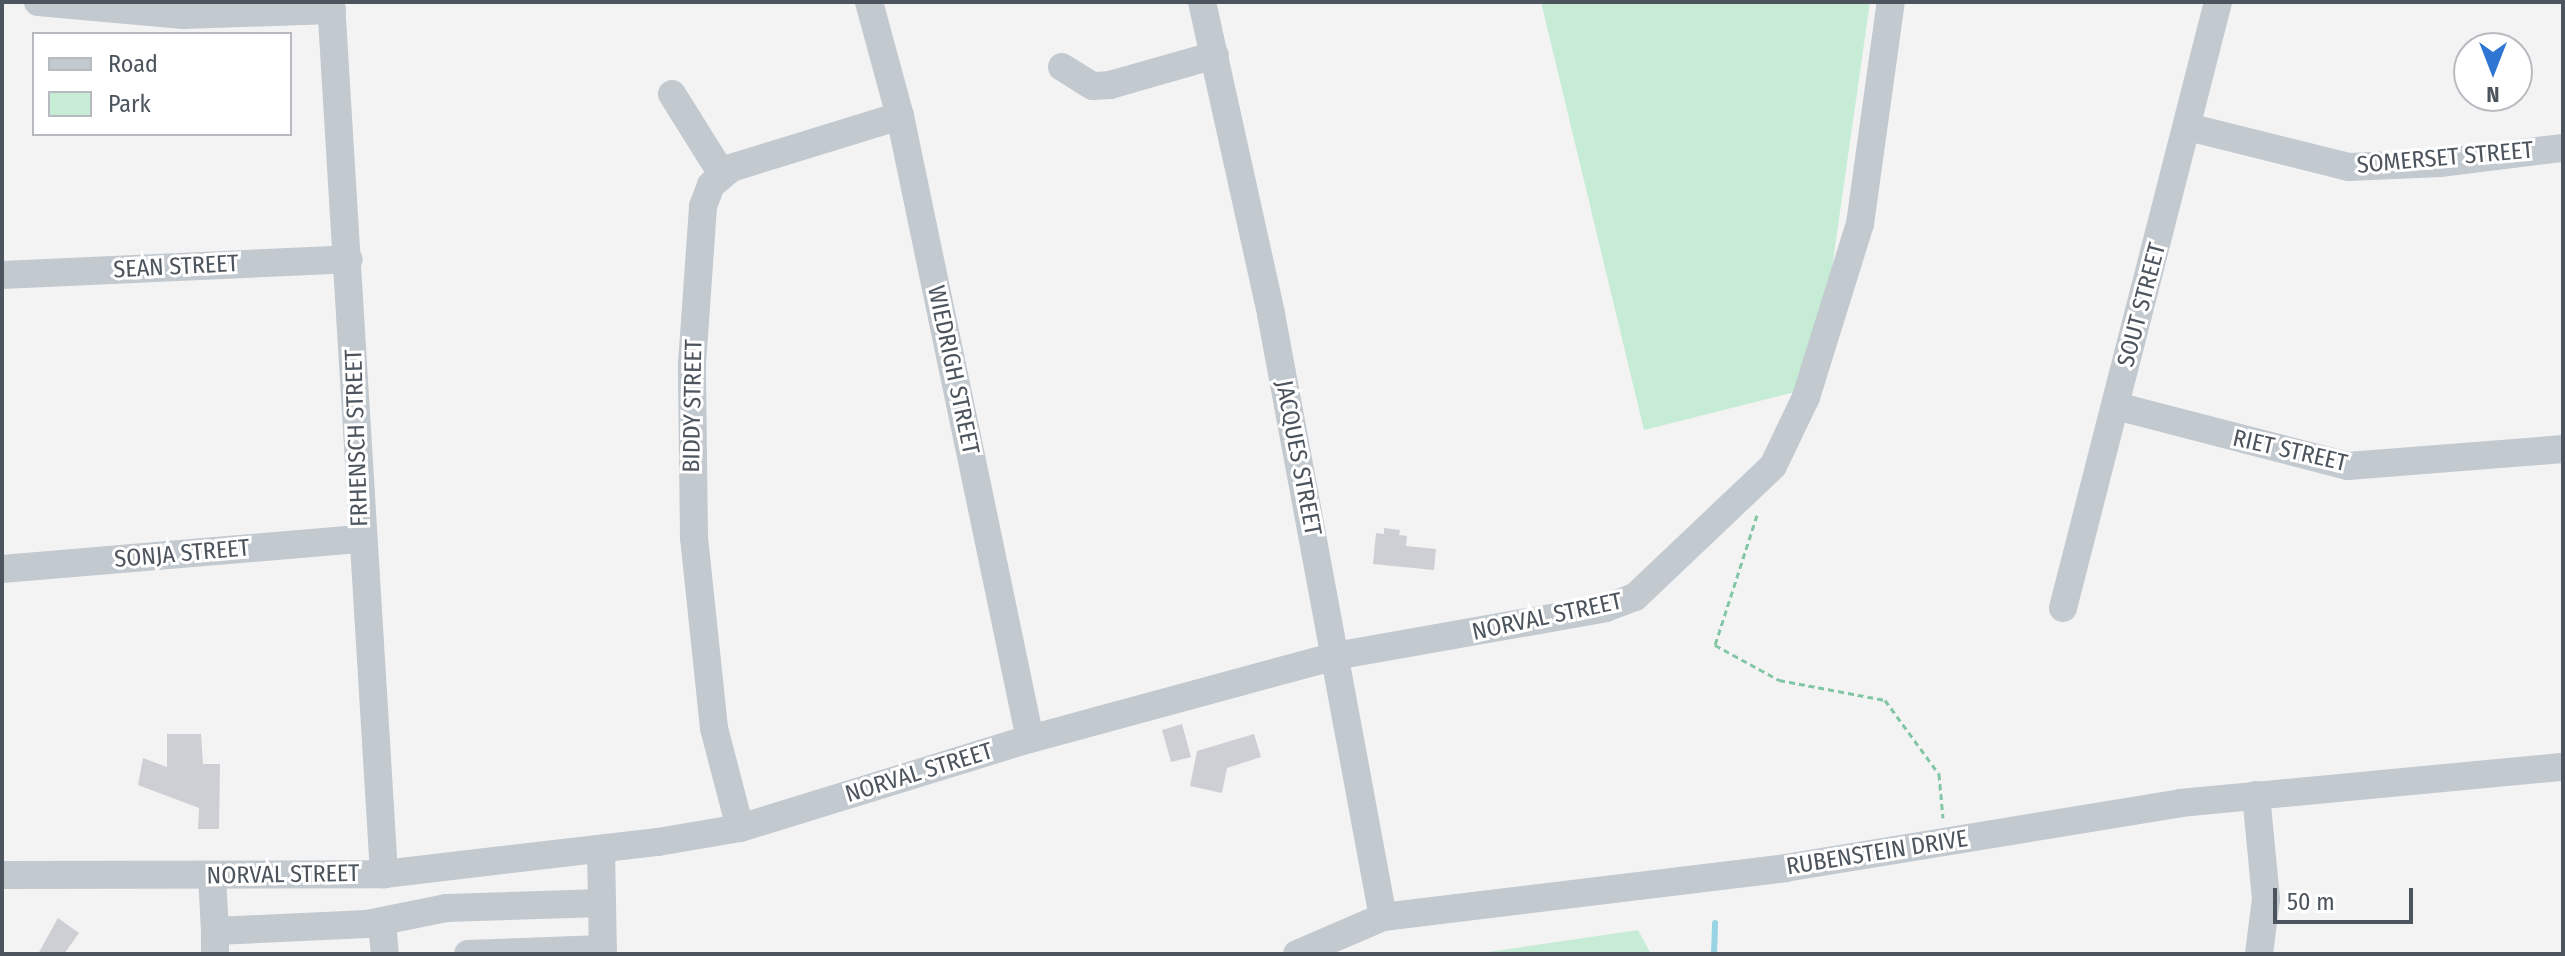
<!DOCTYPE html>
<html>
<head>
<meta charset="utf-8">
<style>
  body { margin:0 }
  #map { position:relative; width:2565px; height:956px; overflow:hidden; background:#f4f3f3; font-family:"Fira Sans Condensed",sans-serif }
  div>[style] { position:absolute }
  .green>* { inset:0; background:#c7ecd5 }
  .stream>* { height:6px; margin:-3px; padding:0 3px; transform-origin:3px; border-radius:3px; background:#99d4e4 }
  .building>* { inset:0; background:#cdcfd4 }
  .path>* { height:3px; margin-top:-1.5px; transform-origin:0; background:repeating-linear-gradient(90deg,#82c7a5 0 6px,transparent 0 10px) }
  .minor>* { height:28px; margin:-14px; padding:0 14px; transform-origin:14px; border-radius:14px; background:#c2c9cf }
  span { translate:-50% -50%; white-space:nowrap; text-align:center; line-height:1.15; -webkit-text-stroke:6px #fff; paint-order:stroke }
  .street-label { font-size:24px; color:#4c555e }
  .frame { position:absolute; inset:0; border:4px solid #4c555e; pointer-events:none }
  .legend { position:absolute; left:32px; top:32px; width:260px; height:104px; box-sizing:border-box; background:#fff; border:2px solid #b7bbbf; margin:0; padding:10px 14px; list-style:none; font-size:24px; color:#4c555e }
  .legend li { display:flex; align-items:center; gap:16px; height:40px }
  .legend b { width:40px; border:2px solid #b7bbbf }
  .north { position:absolute; left:2453px; top:32px; width:80px; height:80px; box-sizing:border-box; background:#fff; border:2px solid #b7bbbf; border-radius:50%; rotate:180deg; font-size:22px; font-weight:700; line-height:32px; text-align:center; color:#4c555e }
  .north::after { content:''; display:block; margin:auto; width:28px; height:36px; background:#2f76d2; clip-path:polygon(50% 0,100% 100%,50% 72%,0 100%) }
  .scale { position:absolute; left:2273px; top:888px; width:140px; height:36px; box-sizing:border-box; border:4px solid #4c555e; border-top:0; padding-left:10px; font-size:24px; line-height:28px; white-space:nowrap; color:#4c555e; -webkit-text-stroke:6px #fff; paint-order:stroke }
</style>
</head>
<body>
<div id="map">
  <div class="green">
    <div style="clip-path:polygon(1541px 2px,1870px 2px,1815px 387px,1644px 430px)"></div>
    <div style="clip-path:polygon(1638px 930px,1651px 954px,1474px 954px)"></div>
  </div>
  <div class="stream">
    <div style="left:1714px;top:954px;width:31px;rotate:-88deg"></div>
  </div>
  <div class="building">
    <div style="clip-path:polygon(1384px 528px,1400px 530px,1399px 535px,1407px 536px,1406px 546px,1436px 549px,1434px 570px,1373px 564px,1376px 533px,1384px 534px)"></div>
    <div style="clip-path:polygon(1182px 724px,1191px 757px,1171px 762px,1162px 730px)"></div>
    <div style="clip-path:polygon(167px 734px,201px 734px,203px 764px,220px 764px,219px 829px,198px 829px,199px 808px,138px 785px,143px 758px,167px 767px)"></div>
    <div style="clip-path:polygon(1254px 734px,1261px 757px,1227px 768px,1222px 793px,1190px 786px,1197px 751px)"></div>
    <div style="clip-path:polygon(58px 918px,79px 933px,64px 954px,38px 954px)"></div>
  </div>
  <div class="path">
    <div style="left:1757px;top:515px;width:137px;rotate:107.9deg"></div>
    <div style="left:1715px;top:645px;width:73px;rotate:28.7deg"></div>
    <div style="left:1779px;top:680px;width:108px;rotate:10.7deg"></div>
    <div style="left:1885px;top:700px;width:92px;rotate:53.9deg"></div>
    <div style="left:1939px;top:774px;width:44px;rotate:84.8deg"></div>
  </div>
  <div class="minor">
    <div style="left:38px;top:2px;width:146px;rotate:5.1deg"></div>
    <div style="left:183px;top:15px;width:149px;rotate:-1.9deg"></div>
    <div style="left:331px;top:2px;width:874px;rotate:86.52deg"></div>
    <div style="left:869px;top:2px;width:118px;rotate:74.8deg"></div>
    <div style="left:900px;top:116px;width:636px;rotate:78.21deg"></div>
    <div style="left:1202px;top:2px;width:320px;rotate:77.5deg"></div>
    <div style="left:1271px;top:314px;width:613px;rotate:79.48deg"></div>
    <div style="left:1062px;top:67px;width:36px;rotate:32deg"></div>
    <div style="left:1093px;top:86px;width:17px;rotate:-3deg"></div>
    <div style="left:1110px;top:85px;width:109px;rotate:-15.9deg"></div>
    <div style="left:672px;top:94px;width:94px;rotate:58deg"></div>
    <div style="left:2188px;top:127px;width:166px;rotate:14deg"></div>
    <div style="left:2349px;top:167px;width:91px;rotate:-2.5deg"></div>
    <div style="left:2440px;top:163px;width:124px;rotate:-7deg"></div>
    <div style="left:2px;top:275px;width:347px;rotate:-2.6deg"></div>
    <div style="left:2116px;top:406px;width:240px;rotate:14.5deg"></div>
    <div style="left:2348px;top:466px;width:216px;rotate:-4.5deg"></div>
    <div style="left:2px;top:569px;width:361px;rotate:-4.8deg"></div>
    <div style="left:2063px;top:608px;width:626px;rotate:-75.65deg"></div>
    <div style="left:2256px;top:795px;width:104px;rotate:84.5deg"></div>
    <div style="left:2266px;top:899px;width:55px;rotate:97.3deg"></div>
    <div style="left:740px;top:828px;width:103px;rotate:-104.6deg"></div>
    <div style="left:714px;top:728px;width:191px;rotate:-96deg"></div>
    <div style="left:694px;top:538px;width:174px;rotate:-90.7deg"></div>
    <div style="left:692px;top:364px;width:158px;rotate:-86deg"></div>
    <div style="left:703px;top:206px;width:22px;rotate:-69deg"></div>
    <div style="left:711px;top:185px;width:26px;rotate:-40deg"></div>
    <div style="left:731px;top:168px;width:177px;rotate:-17.1deg"></div>
    <div style="left:601px;top:850px;width:104px;rotate:88.9deg"></div>
    <div style="left:2px;top:875px;width:382px;rotate:-0.1deg"></div>
    <div style="left:384px;top:874px;width:276px;rotate:-6.7deg"></div>
    <div style="left:658px;top:842px;width:83px;rotate:-9.7deg"></div>
    <div style="left:740px;top:828px;width:303px;rotate:-17.1deg"></div>
    <div style="left:1030px;top:739px;width:316px;rotate:-15.2deg"></div>
    <div style="left:1335px;top:656px;width:275px;rotate:-10deg"></div>
    <div style="left:1606px;top:608px;width:31px;rotate:-21deg"></div>
    <div style="left:1635px;top:597px;width:190px;rotate:-43.5deg"></div>
    <div style="left:1773px;top:466px;width:76px;rotate:-64.4deg"></div>
    <div style="left:1806px;top:397px;width:181px;rotate:-72.7deg"></div>
    <div style="left:1860px;top:224px;width:224px;rotate:-82.1deg"></div>
    <div style="left:212px;top:876px;width:55px;rotate:86.9deg"></div>
    <div style="left:382px;top:922px;width:32px;rotate:85deg"></div>
    <div style="left:215px;top:954px;width:23px;rotate:-90deg"></div>
    <div style="left:215px;top:931px;width:152px;rotate:-2.6deg"></div>
    <div style="left:367px;top:924px;width:81px;rotate:-11.4deg"></div>
    <div style="left:446px;top:908px;width:156px;rotate:-1.8deg"></div>
    <div style="left:468px;top:954px;width:134px;rotate:-2.1deg"></div>
    <div style="left:1297px;top:954px;width:94px;rotate:-23.3deg"></div>
    <div style="left:1383px;top:917px;width:405px;rotate:-6.9deg"></div>
    <div style="left:1785px;top:868px;width:400px;rotate:-9.3deg"></div>
    <div style="left:2180px;top:803px;width:385px;rotate:-5.4deg"></div>
  </div>
  <div class="street-label">
    <span style="left:2445px;top:158px;rotate:-5deg">SOMERSET STREET</span>
    <span style="left:176px;top:267px;rotate:-3deg">SEAN STREET</span>
    <span style="left:2142px;top:305px;rotate:-75deg">SOUT STREET</span>
    <span style="left:953px;top:370px;rotate:78deg">WIEDRIGH STREET</span>
    <span style="left:693px;top:406px;rotate:-89deg">BIDDY STREET</span>
    <span style="left:357px;top:438px;rotate:-92deg">FRHENSCH STREET</span>
    <span style="left:2290px;top:451px;rotate:13deg">RIET STREET</span>
    <span style="left:1298px;top:458px;rotate:79deg">JACQUES STREET</span>
    <span style="left:182px;top:554px;rotate:-5deg">SONJA STREET</span>
    <span style="left:1547px;top:617px;rotate:-12deg">NORVAL STREET</span>
    <span style="left:919px;top:773px;rotate:-17deg">NORVAL STREET</span>
    <span style="left:1877px;top:853px;rotate:-9deg">RUBENSTEIN DRIVE</span>
    <span style="left:283px;top:875px;rotate:-1deg">NORVAL STREET</span>
  </div>
  <div class="frame"></div>
  <ul class="legend">
  <li><b style="height:10px;background:#c2c9cf"></b>Road</li>
  <li><b style="height:22px;background:#c7ecd5"></b>Park</li>
  </ul>
  <div class="north">N</div>
  <div class="scale">50 m</div>
</div>
</body>
</html>
